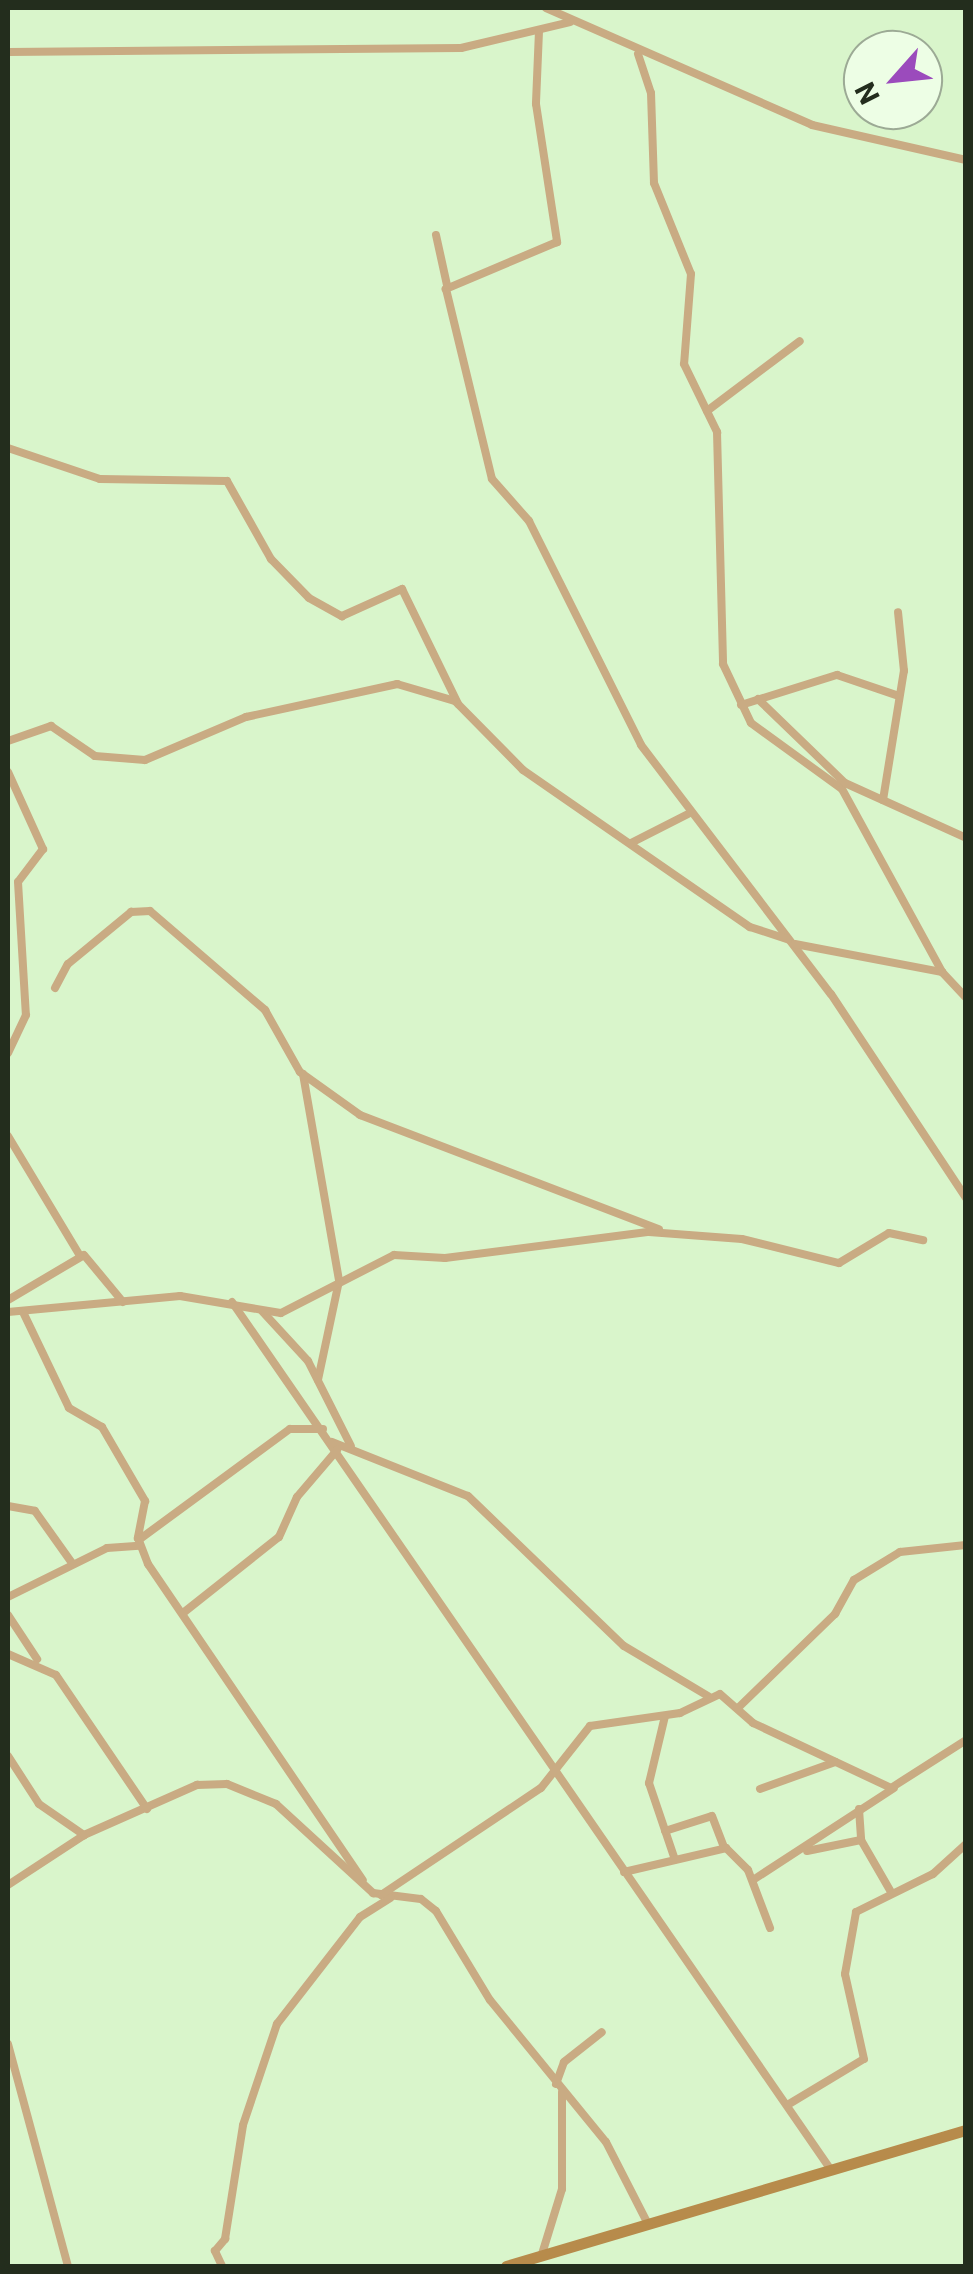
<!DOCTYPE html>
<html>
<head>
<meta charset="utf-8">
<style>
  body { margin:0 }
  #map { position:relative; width:973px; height:2274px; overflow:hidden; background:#d9f5cb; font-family:Roboto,sans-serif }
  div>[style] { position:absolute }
  .street>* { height:8px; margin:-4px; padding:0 4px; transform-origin:4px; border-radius:4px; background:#c9ab83 }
  .secondary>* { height:11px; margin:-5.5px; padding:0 5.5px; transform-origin:5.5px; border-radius:5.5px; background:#b78b4b }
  span { translate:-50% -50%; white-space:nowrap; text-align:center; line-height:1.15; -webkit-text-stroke:8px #edfee5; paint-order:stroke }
  .frame { position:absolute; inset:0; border:10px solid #232d1d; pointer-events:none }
  .north { position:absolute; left:843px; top:30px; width:100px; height:100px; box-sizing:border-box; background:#edfee5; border:2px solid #9caa95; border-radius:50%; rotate:243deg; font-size:28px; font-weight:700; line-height:40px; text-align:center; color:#232d1d }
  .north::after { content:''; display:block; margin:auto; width:35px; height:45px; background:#9b4bbc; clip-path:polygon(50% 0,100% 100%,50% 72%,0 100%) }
</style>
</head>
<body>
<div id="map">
  <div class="street">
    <div style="left:546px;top:8px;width:291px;rotate:23.7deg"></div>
    <div style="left:812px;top:125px;width:158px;rotate:12.8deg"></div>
    <div style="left:539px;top:31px;width:73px;rotate:92.4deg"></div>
    <div style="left:536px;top:104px;width:140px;rotate:81.3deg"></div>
    <div style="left:557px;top:242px;width:121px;rotate:157.1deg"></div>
    <div style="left:446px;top:289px;width:195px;rotate:76.4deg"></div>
    <div style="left:492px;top:479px;width:56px;rotate:48.6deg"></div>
    <div style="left:529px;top:521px;width:250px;rotate:63.4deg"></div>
    <div style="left:641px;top:745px;width:313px;rotate:52.7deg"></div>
    <div style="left:831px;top:994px;width:245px;rotate:56.5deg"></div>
    <div style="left:8px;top:52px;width:453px;rotate:-0.5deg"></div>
    <div style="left:461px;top:48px;width:112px;rotate:-13.4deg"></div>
    <div style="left:638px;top:54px;width:41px;rotate:71.6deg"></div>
    <div style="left:651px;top:93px;width:90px;rotate:88.1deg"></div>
    <div style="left:654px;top:183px;width:98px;rotate:67.9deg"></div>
    <div style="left:691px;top:274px;width:90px;rotate:94.4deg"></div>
    <div style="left:684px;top:364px;width:76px;rotate:64.1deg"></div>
    <div style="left:717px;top:432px;width:232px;rotate:88.5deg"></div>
    <div style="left:723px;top:664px;width:65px;rotate:64.6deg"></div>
    <div style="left:751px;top:723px;width:112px;rotate:36deg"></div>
    <div style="left:842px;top:789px;width:209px;rotate:61.3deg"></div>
    <div style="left:436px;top:235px;width:51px;rotate:77.6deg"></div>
    <div style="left:707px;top:411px;width:116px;rotate:-37deg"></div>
    <div style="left:8px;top:448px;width:97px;rotate:18.6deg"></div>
    <div style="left:100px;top:479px;width:127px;rotate:0.9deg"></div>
    <div style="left:227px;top:481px;width:90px;rotate:60.6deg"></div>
    <div style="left:271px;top:559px;width:54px;rotate:45.7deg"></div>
    <div style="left:309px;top:598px;width:38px;rotate:29deg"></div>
    <div style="left:342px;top:616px;width:66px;rotate:-24.2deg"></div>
    <div style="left:402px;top:589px;width:128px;rotate:64deg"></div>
    <div style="left:758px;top:699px;width:121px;rotate:44deg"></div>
    <div style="left:845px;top:783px;width:133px;rotate:24.4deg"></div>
    <div style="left:741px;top:705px;width:101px;rotate:-17.4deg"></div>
    <div style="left:837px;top:675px;width:65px;rotate:18.7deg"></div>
    <div style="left:8px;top:741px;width:46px;rotate:-19.2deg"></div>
    <div style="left:51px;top:726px;width:53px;rotate:34.3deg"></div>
    <div style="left:95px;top:756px;width:50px;rotate:4.6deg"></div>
    <div style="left:145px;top:760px;width:110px;rotate:-23.1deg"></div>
    <div style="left:246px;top:717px;width:155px;rotate:-12.3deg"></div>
    <div style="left:397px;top:684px;width:60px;rotate:16.3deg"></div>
    <div style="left:455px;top:701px;width:97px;rotate:45.4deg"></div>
    <div style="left:523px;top:770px;width:276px;rotate:34.7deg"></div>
    <div style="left:750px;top:927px;width:40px;rotate:18deg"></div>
    <div style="left:8px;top:772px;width:85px;rotate:65.6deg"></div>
    <div style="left:43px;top:849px;width:41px;rotate:127.1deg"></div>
    <div style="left:18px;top:882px;width:133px;rotate:86.6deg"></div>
    <div style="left:26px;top:1015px;width:42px;rotate:115.3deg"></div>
    <div style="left:883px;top:800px;width:131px;rotate:-80.8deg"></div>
    <div style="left:904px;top:671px;width:59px;rotate:-95.8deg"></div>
    <div style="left:631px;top:843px;width:64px;rotate:-27deg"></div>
    <div style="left:795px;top:944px;width:150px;rotate:10.8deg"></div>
    <div style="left:942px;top:972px;width:35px;rotate:47deg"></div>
    <div style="left:55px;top:988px;width:27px;rotate:-62deg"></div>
    <div style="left:68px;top:964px;width:82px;rotate:-39.5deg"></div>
    <div style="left:131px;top:912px;width:19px;rotate:-3deg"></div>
    <div style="left:150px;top:911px;width:152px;rotate:40.7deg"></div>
    <div style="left:265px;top:1010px;width:71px;rotate:60.6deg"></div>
    <div style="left:300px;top:1072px;width:74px;rotate:35.6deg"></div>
    <div style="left:360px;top:1115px;width:320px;rotate:20.9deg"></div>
    <div style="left:303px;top:1074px;width:210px;rotate:80.1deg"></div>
    <div style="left:339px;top:1281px;width:101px;rotate:102deg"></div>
    <div style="left:8px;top:1136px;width:140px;rotate:59deg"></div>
    <div style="left:8px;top:1300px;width:88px;rotate:-30.6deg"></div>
    <div style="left:84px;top:1255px;width:61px;rotate:50.3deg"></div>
    <div style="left:232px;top:1302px;width:1051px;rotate:55.39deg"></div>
    <div style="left:262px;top:1311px;width:68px;rotate:47.4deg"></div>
    <div style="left:308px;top:1361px;width:95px;rotate:63.2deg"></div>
    <div style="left:8px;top:1312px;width:173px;rotate:-5.3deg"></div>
    <div style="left:180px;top:1296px;width:102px;rotate:9.6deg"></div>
    <div style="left:281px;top:1313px;width:127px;rotate:-27.2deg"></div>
    <div style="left:394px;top:1255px;width:51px;rotate:3.4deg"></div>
    <div style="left:445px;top:1258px;width:206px;rotate:-7.3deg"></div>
    <div style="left:649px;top:1232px;width:93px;rotate:4.3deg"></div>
    <div style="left:742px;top:1239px;width:100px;rotate:13.9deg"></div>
    <div style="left:839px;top:1263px;width:58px;rotate:-31deg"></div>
    <div style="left:889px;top:1233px;width:35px;rotate:12deg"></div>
    <div style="left:23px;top:1312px;width:106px;rotate:64.4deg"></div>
    <div style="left:69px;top:1408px;width:38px;rotate:30deg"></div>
    <div style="left:102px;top:1427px;width:86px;rotate:59.8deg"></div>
    <div style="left:145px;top:1501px;width:38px;rotate:101deg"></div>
    <div style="left:138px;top:1538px;width:28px;rotate:69deg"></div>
    <div style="left:148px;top:1564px;width:382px;rotate:55.8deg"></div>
    <div style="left:332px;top:1442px;width:146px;rotate:21.7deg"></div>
    <div style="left:468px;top:1496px;width:216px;rotate:43.9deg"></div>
    <div style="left:624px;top:1646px;width:98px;rotate:30.8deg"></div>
    <div style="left:8px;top:1506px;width:27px;rotate:10deg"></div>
    <div style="left:35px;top:1511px;width:64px;rotate:54.6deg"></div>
    <div style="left:140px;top:1539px;width:186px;rotate:-36.3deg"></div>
    <div style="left:290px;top:1429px;width:33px"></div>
    <div style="left:8px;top:1597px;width:110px;rotate:-26.3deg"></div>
    <div style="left:107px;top:1548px;width:32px;rotate:-4deg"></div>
    <div style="left:183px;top:1613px;width:122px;rotate:-38.4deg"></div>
    <div style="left:279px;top:1537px;width:44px;rotate:-65.8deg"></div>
    <div style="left:297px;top:1497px;width:62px;rotate:-49.6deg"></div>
    <div style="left:8px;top:1615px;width:53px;rotate:56.6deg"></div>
    <div style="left:8px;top:1654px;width:52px;rotate:23.6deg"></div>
    <div style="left:56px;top:1675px;width:162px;rotate:55.8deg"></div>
    <div style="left:739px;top:1707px;width:134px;rotate:-44.1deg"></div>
    <div style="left:835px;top:1614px;width:39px;rotate:-61deg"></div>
    <div style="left:854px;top:1580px;width:54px;rotate:-31.3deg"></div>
    <div style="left:900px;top:1552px;width:66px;rotate:-6.1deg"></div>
    <div style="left:665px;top:1716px;width:69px;rotate:103.4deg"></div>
    <div style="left:649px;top:1783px;width:81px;rotate:71.3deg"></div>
    <div style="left:8px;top:1756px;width:57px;rotate:57.1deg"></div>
    <div style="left:39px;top:1804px;width:55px;rotate:34.6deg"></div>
    <div style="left:760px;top:1789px;width:80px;rotate:-19.8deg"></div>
    <div style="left:859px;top:1809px;width:31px;rotate:86deg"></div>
    <div style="left:861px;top:1840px;width:60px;rotate:60deg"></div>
    <div style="left:665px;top:1831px;width:49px;rotate:-17.7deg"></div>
    <div style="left:712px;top:1816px;width:33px;rotate:69deg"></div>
    <div style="left:807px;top:1851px;width:55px;rotate:-11.5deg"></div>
    <div style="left:624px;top:1872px;width:105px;rotate:-13.2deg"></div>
    <div style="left:726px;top:1848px;width:31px;rotate:45deg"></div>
    <div style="left:748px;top:1870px;width:62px;rotate:69.2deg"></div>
    <div style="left:753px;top:1880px;width:168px;rotate:-33.1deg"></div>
    <div style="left:8px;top:1885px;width:91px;rotate:-33.3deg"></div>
    <div style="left:84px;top:1835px;width:124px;rotate:-23.9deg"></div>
    <div style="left:197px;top:1785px;width:30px;rotate:-2deg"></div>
    <div style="left:227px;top:1784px;width:53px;rotate:22.2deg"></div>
    <div style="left:276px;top:1804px;width:132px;rotate:42.5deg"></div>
    <div style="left:373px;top:1893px;width:48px;rotate:7.1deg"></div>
    <div style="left:421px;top:1899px;width:19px;rotate:39deg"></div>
    <div style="left:436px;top:1911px;width:104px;rotate:58.8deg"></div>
    <div style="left:490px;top:2000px;width:183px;rotate:50.8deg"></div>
    <div style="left:606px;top:2142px;width:92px;rotate:62.9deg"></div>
    <div style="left:381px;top:1895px;width:192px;rotate:-33.8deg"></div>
    <div style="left:541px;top:1788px;width:79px;rotate:-51.7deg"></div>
    <div style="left:590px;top:1726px;width:91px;rotate:-8.2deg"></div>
    <div style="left:680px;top:1713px;width:44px;rotate:-25.4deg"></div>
    <div style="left:720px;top:1694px;width:44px;rotate:41.3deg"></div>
    <div style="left:753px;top:1723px;width:153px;rotate:25.2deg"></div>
    <div style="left:891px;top:1788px;width:89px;rotate:-32.6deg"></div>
    <div style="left:8px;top:2044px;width:230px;rotate:74.9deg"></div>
    <div style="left:556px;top:2084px;width:23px;rotate:-70deg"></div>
    <div style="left:564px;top:2062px;width:48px;rotate:-38.3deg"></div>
    <div style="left:789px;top:2104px;width:87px;rotate:-31deg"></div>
    <div style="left:864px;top:2059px;width:87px;rotate:-102.6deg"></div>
    <div style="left:845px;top:1974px;width:63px;rotate:-79.9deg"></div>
    <div style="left:856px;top:1912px;width:86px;rotate:-26.3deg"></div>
    <div style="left:933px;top:1874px;width:45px;rotate:-42.3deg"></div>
    <div style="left:542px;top:2254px;width:68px;rotate:-72.9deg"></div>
    <div style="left:562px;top:2189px;width:97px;rotate:-90deg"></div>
    <div style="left:222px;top:2266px;width:17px;rotate:-115deg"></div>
    <div style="left:215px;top:2251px;width:16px;rotate:-50deg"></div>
    <div style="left:225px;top:2239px;width:115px;rotate:-81deg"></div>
    <div style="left:243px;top:2125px;width:107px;rotate:-71.4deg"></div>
    <div style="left:277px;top:2024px;width:135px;rotate:-52.2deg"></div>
    <div style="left:360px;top:1917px;width:36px;rotate:-32deg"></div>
  </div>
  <div class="secondary">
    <div style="left:506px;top:2266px;width:480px;rotate:-16.5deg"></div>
  </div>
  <div class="frame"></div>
  <div class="north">N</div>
</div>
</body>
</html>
